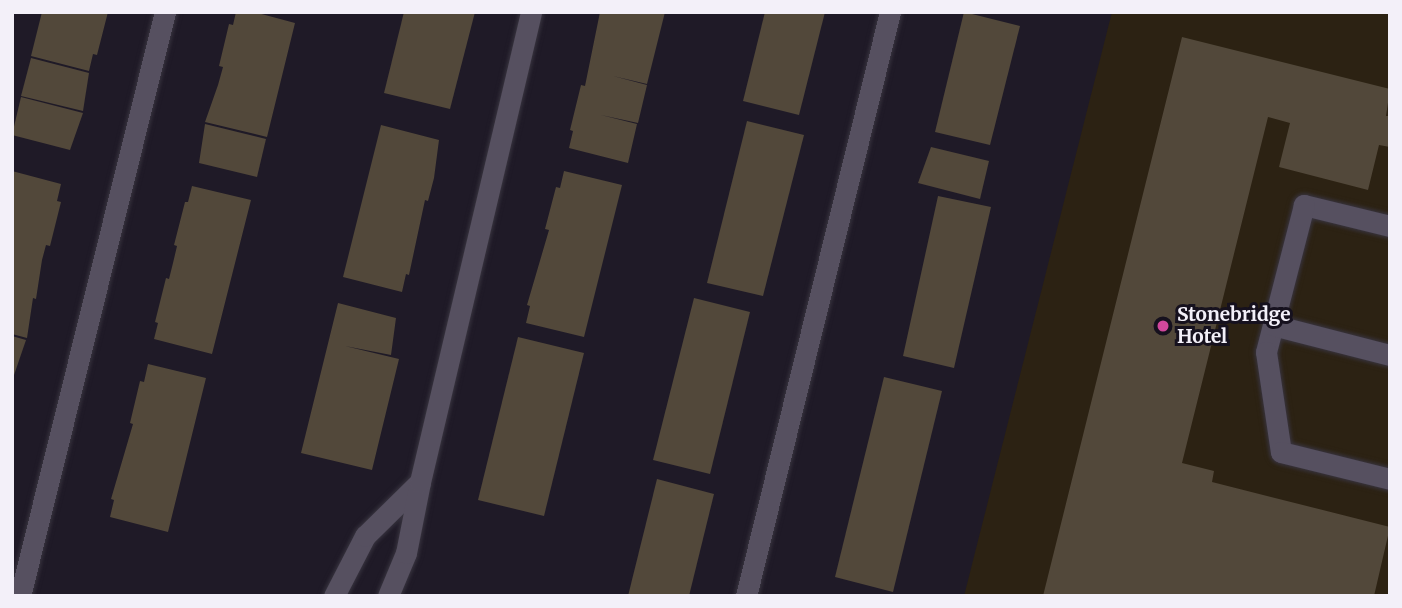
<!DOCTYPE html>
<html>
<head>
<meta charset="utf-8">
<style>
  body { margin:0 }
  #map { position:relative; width:1402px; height:608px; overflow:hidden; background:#1f1a27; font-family:Merriweather,serif }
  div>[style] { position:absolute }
  .commercial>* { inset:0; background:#2c2213 }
  .building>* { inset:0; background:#52483a }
  .roads { filter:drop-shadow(0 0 2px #38343f) drop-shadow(0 0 2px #38343f) }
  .lane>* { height:21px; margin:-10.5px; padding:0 10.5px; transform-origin:10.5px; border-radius:10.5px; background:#565060 }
  .dots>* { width:19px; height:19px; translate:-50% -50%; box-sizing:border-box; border:4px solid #16111e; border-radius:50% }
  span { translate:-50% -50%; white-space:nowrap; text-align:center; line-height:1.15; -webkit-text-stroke:6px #16111e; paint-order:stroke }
  .poi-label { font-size:19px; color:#f3f0f9; font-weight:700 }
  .left { translate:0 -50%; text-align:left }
  .frame { position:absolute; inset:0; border:14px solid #f3f0f9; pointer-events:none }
</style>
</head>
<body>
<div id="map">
  <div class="commercial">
    <div style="clip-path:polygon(1112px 12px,1390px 12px,1390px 596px,964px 596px)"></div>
  </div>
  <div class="building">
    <div style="clip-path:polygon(42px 12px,108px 12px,97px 55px,93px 54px,89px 71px,31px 56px)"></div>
    <div style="clip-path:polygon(236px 12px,254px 12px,295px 23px,267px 137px,205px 122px,218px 85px,223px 67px,219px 66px,229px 24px,233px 25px)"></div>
    <div style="clip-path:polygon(404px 12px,475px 12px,450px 109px,384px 93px)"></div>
    <div style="clip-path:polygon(600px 12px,665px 12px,647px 84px,613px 76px,647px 85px,638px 123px,601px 115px,637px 124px,628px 163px,569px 148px,573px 131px,570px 130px,581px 85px,585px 86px)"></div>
    <div style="clip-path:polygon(765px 12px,825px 12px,799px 115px,743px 101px)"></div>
    <div style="clip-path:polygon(964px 12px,1020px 26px,990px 145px,935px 132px)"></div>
    <div style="clip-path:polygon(1182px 37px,1390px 89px,1386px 116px,1390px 116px,1390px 147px,1379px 145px,1368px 190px,1279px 167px,1290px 123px,1268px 117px,1182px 463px,1214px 471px,1212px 482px,1390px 527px,1374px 596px,1043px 596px)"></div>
    <div style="clip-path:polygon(31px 58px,89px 73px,83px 111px,21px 96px)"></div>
    <div style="clip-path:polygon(21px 97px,83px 113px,70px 150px,12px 135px)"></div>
    <div style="clip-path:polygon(747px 121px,804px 135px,763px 296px,707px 283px)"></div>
    <div style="clip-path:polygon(205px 124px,266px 139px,257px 177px,199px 163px)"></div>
    <div style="clip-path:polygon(381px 125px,439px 140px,434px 178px,428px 201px,425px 200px,409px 275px,406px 274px,402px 292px,343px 277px)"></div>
    <div style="clip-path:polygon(931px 147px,989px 161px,980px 199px,918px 183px)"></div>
    <div style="clip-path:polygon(12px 171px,61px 184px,57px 201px,61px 202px,50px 246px,46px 245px,42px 260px,36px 299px,33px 298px,27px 338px,12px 334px)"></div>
    <div style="clip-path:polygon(564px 171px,622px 185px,584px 337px,526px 323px,530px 306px,527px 305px,549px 230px,545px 229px,556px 187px,560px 188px)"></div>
    <div style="clip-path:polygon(192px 186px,251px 200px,212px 354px,154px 339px,158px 323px,155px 322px,166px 278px,169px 279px,173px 263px,177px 246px,174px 245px,185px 202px,188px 202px)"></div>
    <div style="clip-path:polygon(938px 196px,991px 207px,954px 368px,903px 356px)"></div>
    <div style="clip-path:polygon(694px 298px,750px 312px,710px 474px,653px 460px)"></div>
    <div style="clip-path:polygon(338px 303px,396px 318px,391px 355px,345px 346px,399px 359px,372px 470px,301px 453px)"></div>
    <div style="clip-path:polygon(12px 336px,26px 340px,13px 378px,12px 378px)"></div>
    <div style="clip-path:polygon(518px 337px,584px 353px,544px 516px,478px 500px)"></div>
    <div style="clip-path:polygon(148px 364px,206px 378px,168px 532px,110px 517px,114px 500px,111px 499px,133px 424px,130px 423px,140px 381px,144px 382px)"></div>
    <div style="clip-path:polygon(884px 377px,942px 391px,893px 592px,835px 577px)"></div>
    <div style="clip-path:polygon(657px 479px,714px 494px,689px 596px,628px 596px)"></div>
  </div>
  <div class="roads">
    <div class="lane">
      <div style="left:1390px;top:226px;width:89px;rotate:-166.3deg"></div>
      <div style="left:1304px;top:205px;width:152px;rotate:104.5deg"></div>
      <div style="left:1266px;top:352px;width:101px;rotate:81.5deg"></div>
      <div style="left:1281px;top:452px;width:112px;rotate:13.9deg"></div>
      <div style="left:1273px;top:325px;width:121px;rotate:14.4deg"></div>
      <div style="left:20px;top:596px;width:602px;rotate:-76.06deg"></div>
      <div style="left:334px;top:596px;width:68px;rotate:-62.7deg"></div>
      <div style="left:365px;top:536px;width:77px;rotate:-44.5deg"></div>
      <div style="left:388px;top:596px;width:47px;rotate:-67.3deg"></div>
      <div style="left:406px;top:553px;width:72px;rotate:-78.8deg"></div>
      <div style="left:420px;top:482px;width:483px;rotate:-76.7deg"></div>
      <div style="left:746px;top:596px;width:601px;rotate:-76.15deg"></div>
    </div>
  </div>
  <div class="dots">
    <div style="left:1163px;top:326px;background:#d1479c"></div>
  </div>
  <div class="poi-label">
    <span class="left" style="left:1177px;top:326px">Stonebridge<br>Hotel</span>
  </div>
  <div class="frame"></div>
</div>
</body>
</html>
